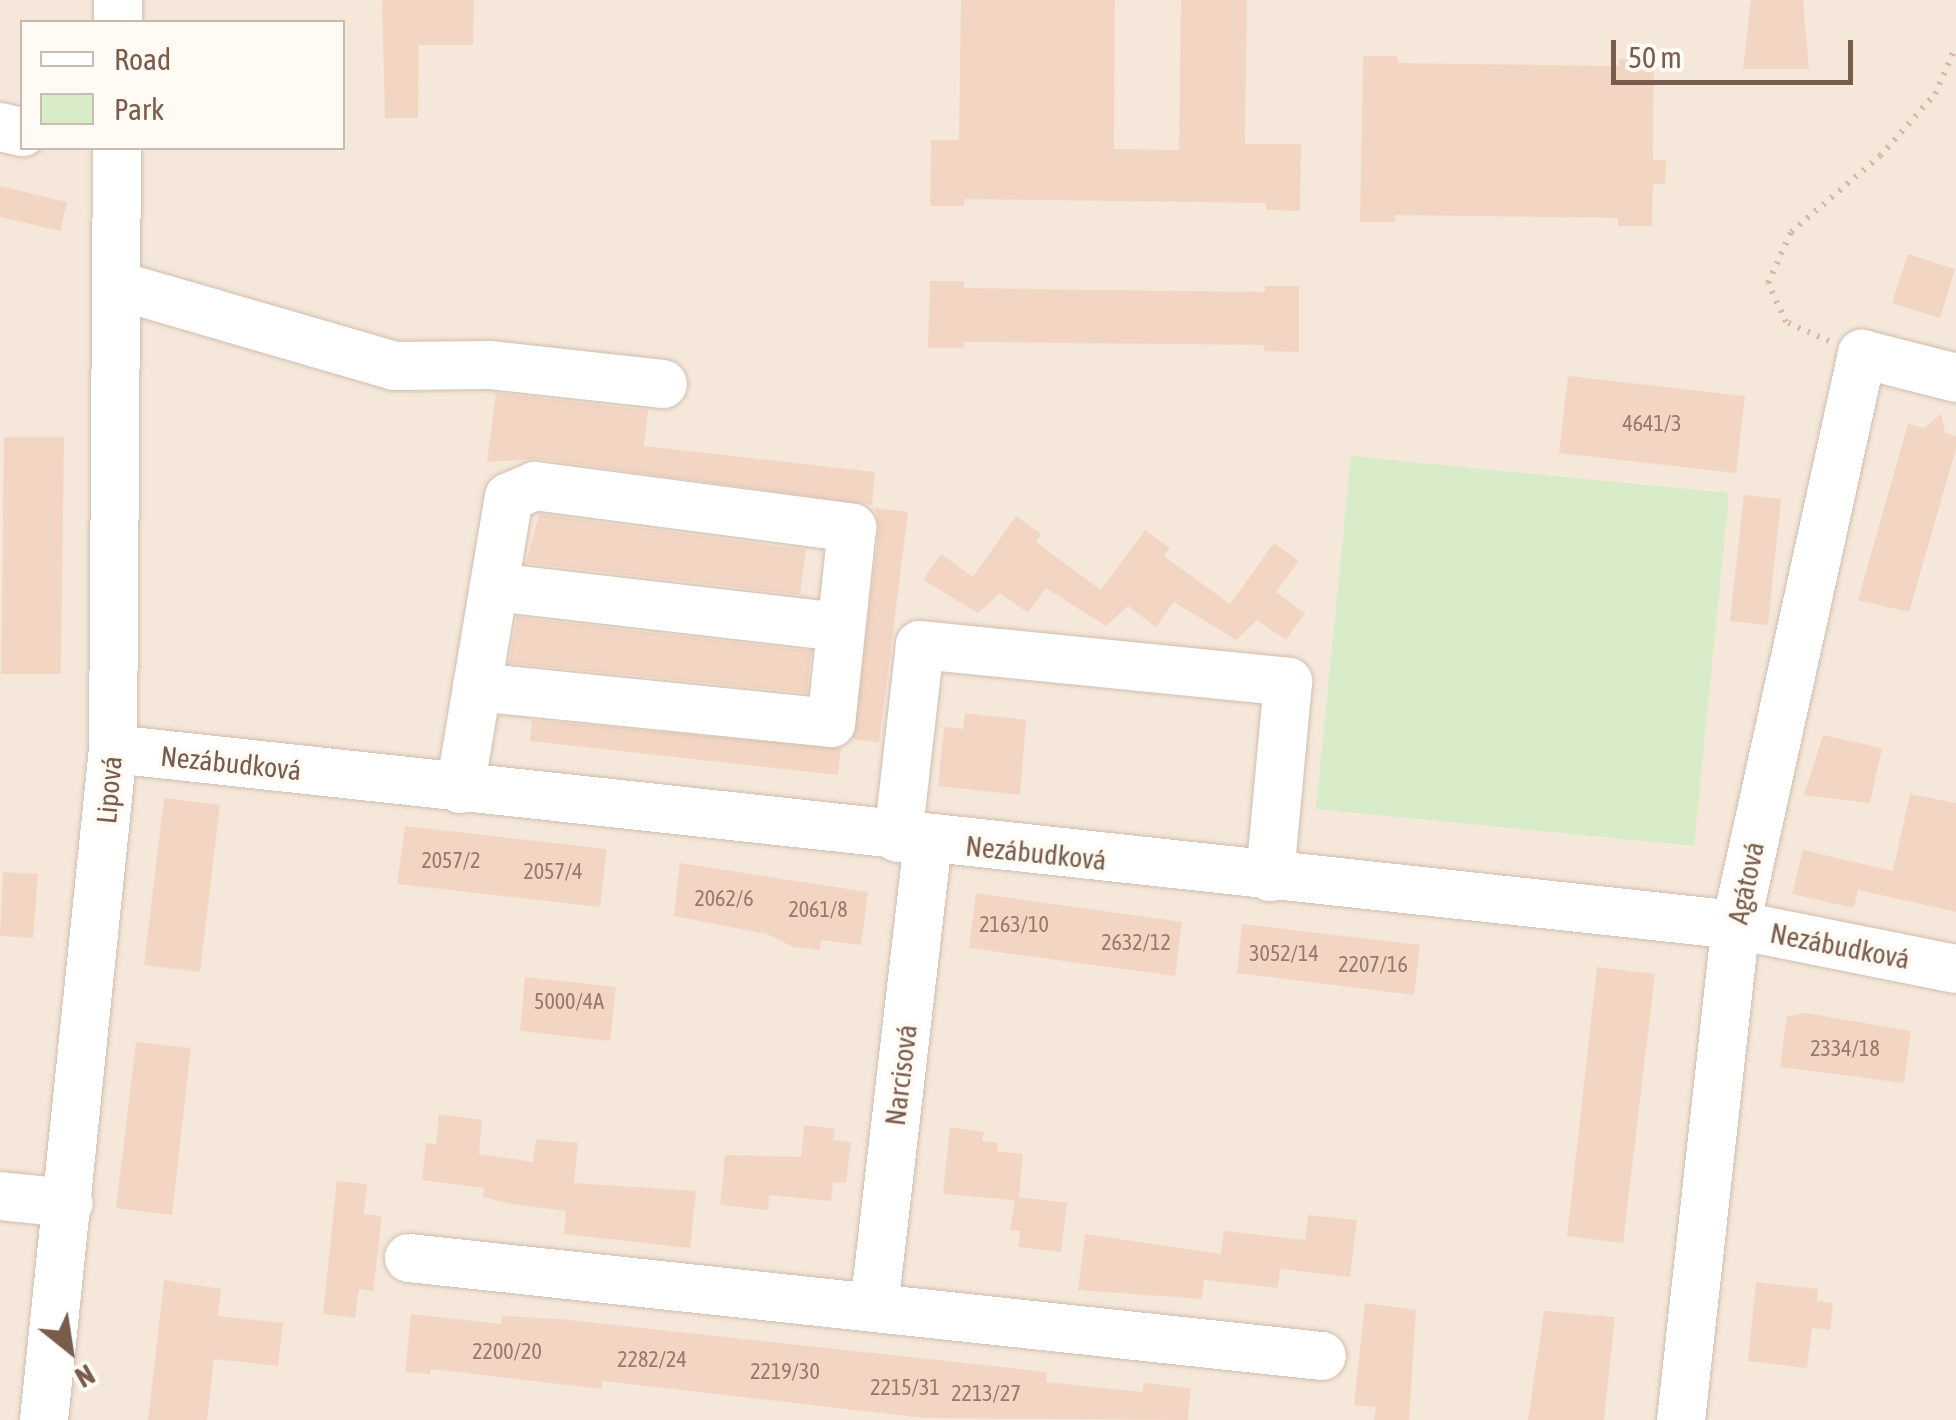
<!DOCTYPE html>
<html>
<head>
<meta charset="utf-8">
<style>
  body { margin:0 }
  #map { position:relative; width:1956px; height:1420px; overflow:hidden; background:#fdf6ec; font-family:"Asap Condensed",sans-serif }
  div>[style] { position:absolute }
  .residential>* { inset:0; background:#f5e8da }
  .green>* { inset:0; background:#d8ecc9 }
  .building>* { inset:0; background:#f3d5c3 }
  .path>* { height:6px; margin-top:-3px; transform-origin:0; background:repeating-linear-gradient(90deg,#d9b8a5 0 2.5px,transparent 0 10.5px) }
  .roads { filter:drop-shadow(0 0 2px #d1beb0) drop-shadow(0 0 2px #d1beb0) }
  .minor>* { height:48px; margin:-24px; padding:0 24px; transform-origin:24px; border-radius:24px; background:#fff }
  span { translate:-50% -50%; white-space:nowrap; text-align:center; line-height:1.15; -webkit-text-stroke:8px #fffaf3; paint-order:stroke }
  .number-label { font-size:22px; color:#987a6a }
  .number-label span { -webkit-text-stroke-width:0 }
  .street-label { font-size:28px; color:#7a5c4d }
  .legend { position:absolute; left:20px; top:20px; width:325px; height:130px; box-sizing:border-box; background:#fffaf3; border:2px solid #cabbb1; margin:0; padding:12px 18px; list-style:none; font-size:30px; color:#7a5c4d }
  .legend li { display:flex; align-items:center; gap:20px; height:50px }
  .legend b { width:50px; border:2px solid #cabbb1 }
  .north { position:absolute; left:20px; top:1300px; width:100px; height:100px; -webkit-text-stroke:8px #fffaf3; paint-order:stroke; rotate:150deg; font-size:28px; font-weight:700; line-height:40px; text-align:center; color:#7a5c4d }
  .north::after { content:''; display:block; margin:auto; width:35px; height:45px; background:#7a5c4d; clip-path:polygon(50% 0,100% 100%,50% 72%,0 100%) }
  .scale { position:absolute; left:1611px; top:40px; width:242px; height:45px; box-sizing:border-box; border:5px solid #7a5c4d; border-top:0; padding-left:12px; font-size:30px; line-height:35px; white-space:nowrap; color:#7a5c4d; -webkit-text-stroke:8px #fffaf3; paint-order:stroke }
</style>
</head>
<body>
<div id="map">
  <div class="residential">
    <div style="clip-path:polygon(evenodd,0 0,1956px 0,1956px 1420px,0 1420px,0 0,22px 22px,342px 22px,342px 148px,22px 148px,22px 22px)"></div>
  </div>
  <div class="green">
    <div style="clip-path:polygon(1351px 456px,1729px 493px,1694px 846px,1316px 809px)"></div>
  </div>
  <div class="building">
    <div style="clip-path:polygon(382px 0,474px 0,473px 45px,419px 45px,418px 118px,385px 118px)"></div>
    <div style="clip-path:polygon(961px 0,1115px 0,1114px 149px,1179px 150px,1181px 0,1247px 0,1245px 144px,1301px 144px,1300px 211px,1266px 210px,1266px 203px,965px 199px,964px 206px,930px 206px,931px 140px,959px 140px)"></div>
    <div style="clip-path:polygon(1751px 0,1803px 0,1809px 69px,1743px 69px)"></div>
    <div style="clip-path:polygon(1363px 56px,1397px 56px,1398px 63px,1619px 66px,1619px 59px,1654px 60px,1653px 160px,1666px 160px,1665px 184px,1653px 184px,1652px 226px,1618px 226px,1618px 218px,1395px 215px,1395px 222px,1360px 222px)"></div>
    <div style="clip-path:polygon(0 186px,67px 202px,60px 231px,0 217px)"></div>
    <div style="clip-path:polygon(1908px 254px,1955px 269px,1940px 318px,1892px 303px)"></div>
    <div style="clip-path:polygon(930px 281px,964px 281px,964px 288px,1265px 292px,1265px 286px,1299px 286px,1299px 352px,1264px 351px,1264px 345px,964px 342px,963px 348px,928px 348px)"></div>
    <div style="clip-path:polygon(1568px 376px,1745px 396px,1736px 473px,1559px 453px)"></div>
    <div style="clip-path:polygon(496px 393px,648px 410px,644px 446px,875px 472px,872px 505px,539px 459px,487px 462px)"></div>
    <div style="clip-path:polygon(1941px 414px,1945px 433px,1956px 436px,1956px 449px,1909px 612px,1858px 600px,1908px 424px,1924px 428px)"></div>
    <div style="clip-path:polygon(4px 437px,64px 437px,61px 674px,1px 674px)"></div>
    <div style="clip-path:polygon(1744px 495px,1781px 499px,1768px 625px,1730px 621px)"></div>
    <div style="clip-path:polygon(875px 508px,908px 512px,879px 743px,853px 739px,879px 531px)"></div>
    <div style="clip-path:polygon(539px 514px,806px 550px,800px 595px,526px 563px)"></div>
    <div style="clip-path:polygon(1016px 516px,1041px 534px,1036px 542px,1101px 590px,1145px 530px,1170px 548px,1164px 556px,1230px 604px,1274px 543px,1299px 561px,1276px 592px,1305px 613px,1286px 640px,1257px 620px,1236px 640px,1174px 602px,1156px 627px,1128px 606px,1106px 626px,1046px 588px,1028px 613px,1000px 593px,978px 613px,923px 580px,941px 554px,973px 577px)"></div>
    <div style="clip-path:polygon(517px 617px,811px 651px,807px 693px,509px 663px)"></div>
    <div style="clip-path:polygon(965px 713px,1026px 720px,1020px 795px,938px 786px,944px 727px,963px 729px)"></div>
    <div style="clip-path:polygon(532px 720px,841px 748px,838px 775px,530px 741px)"></div>
    <div style="clip-path:polygon(1823px 735px,1882px 748px,1870px 803px,1804px 795px)"></div>
    <div style="clip-path:polygon(1910px 794px,1956px 803px,1956px 912px,1858px 890px,1854px 908px,1792px 894px,1803px 850px,1893px 871px)"></div>
    <div style="clip-path:polygon(164px 798px,220px 805px,200px 972px,144px 965px)"></div>
    <div style="clip-path:polygon(405px 826px,607px 849px,600px 907px,397px 884px)"></div>
    <div style="clip-path:polygon(680px 863px,868px 892px,861px 945px,821px 940px,820px 950px,793px 947px,767px 934px,674px 916px)"></div>
    <div style="clip-path:polygon(3px 872px,38px 874px,33px 938px,0 936px)"></div>
    <div style="clip-path:polygon(976px 893px,1182px 922px,1175px 976px,969px 948px)"></div>
    <div style="clip-path:polygon(1242px 924px,1420px 945px,1414px 995px,1237px 973px)"></div>
    <div style="clip-path:polygon(1597px 967px,1655px 974px,1623px 1243px,1567px 1236px)"></div>
    <div style="clip-path:polygon(525px 977px,616px 987px,610px 1041px,520px 1031px)"></div>
    <div style="clip-path:polygon(1805px 1013px,1911px 1031px,1904px 1083px,1780px 1067px,1787px 1016px)"></div>
    <div style="clip-path:polygon(136px 1042px,191px 1048px,172px 1215px,116px 1208px)"></div>
    <div style="clip-path:polygon(439px 1114px,482px 1120px,479px 1154px,533px 1162px,536px 1139px,578px 1143px,574px 1183px,696px 1191px,690px 1248px,564px 1234px,566px 1211px,512px 1204px,483px 1197px,484px 1188px,422px 1180px,426px 1143px,436px 1144px)"></div>
    <div style="clip-path:polygon(804px 1125px,835px 1129px,833px 1140px,851px 1142px,846px 1183px,833px 1182px,831px 1201px,769px 1195px,768px 1210px,720px 1205px,725px 1155px,801px 1157px)"></div>
    <div style="clip-path:polygon(950px 1127px,984px 1132px,982px 1141px,998px 1143px,997px 1151px,1023px 1154px,1019px 1197px,1067px 1203px,1061px 1252px,1018px 1247px,1020px 1231px,1010px 1230px,1015px 1200px,943px 1194px)"></div>
    <div style="clip-path:polygon(337px 1181px,367px 1184px,364px 1214px,382px 1216px,373px 1291px,359px 1289px,355px 1318px,323px 1314px)"></div>
    <div style="clip-path:polygon(1308px 1215px,1357px 1220px,1350px 1277px,1280px 1269px,1278px 1288px,1204px 1280px,1202px 1299px,1078px 1290px,1085px 1234px,1221px 1254px,1224px 1231px,1305px 1240px)"></div>
    <div style="clip-path:polygon(164px 1280px,221px 1289px,218px 1316px,283px 1323px,278px 1366px,214px 1359px,207px 1420px,148px 1420px)"></div>
    <div style="clip-path:polygon(1756px 1282px,1818px 1289px,1817px 1301px,1833px 1303px,1830px 1330px,1812px 1328px,1807px 1368px,1748px 1361px)"></div>
    <div style="clip-path:polygon(1365px 1303px,1416px 1310px,1409px 1420px,1374px 1420px,1376px 1407px,1354px 1405px)"></div>
    <div style="clip-path:polygon(1544px 1311px,1615px 1317px,1604px 1420px,1528px 1420px)"></div>
    <div style="clip-path:polygon(411px 1314px,501px 1324px,502px 1316px,560px 1319px,1047px 1372px,1046px 1382px,1142px 1392px,1144px 1383px,1191px 1388px,1188px 1420px,924px 1418px,603px 1381px,602px 1389px,431px 1369px,430px 1374px,405px 1372px)"></div>
  </div>
  <div class="path">
    <div style="left:1829px;top:341px;width:47px;rotate:-156.2deg"></div>
    <div style="left:1786px;top:322px;width:43px;rotate:-114.8deg"></div>
    <div style="left:1768px;top:283px;width:56px;rotate:-65.7deg"></div>
    <div style="left:1791px;top:232px;width:117px;rotate:-40.5deg"></div>
    <div style="left:1880px;top:156px;width:83px;rotate:-48.4deg"></div>
    <div style="left:1935px;top:94px;width:52px;rotate:-66.4deg"></div>
  </div>
  <div class="roads">
    <div class="minor">
      <div style="left:118px;top:22px;width:22px;rotate:-90deg"></div>
      <div style="left:0;top:127px;width:23px;rotate:13deg"></div>
      <div style="left:116px;top:285px;width:290px;rotate:16.2deg"></div>
      <div style="left:394px;top:366px;width:96px;rotate:-0.6deg"></div>
      <div style="left:490px;top:365px;width:174px;rotate:6.3deg"></div>
      <div style="left:494px;top:587px;width:349px;rotate:6.6deg"></div>
      <div style="left:113px;top:749px;width:1633px;rotate:6.19deg"></div>
      <div style="left:1736px;top:925px;width:224px;rotate:11.3deg"></div>
      <div style="left:460px;top:789px;width:296px;rotate:-80.5deg"></div>
      <div style="left:509px;top:497px;width:28px;rotate:-23deg"></div>
      <div style="left:535px;top:486px;width:320px;rotate:7.5deg"></div>
      <div style="left:852px;top:528px;width:196px;rotate:96.1deg"></div>
      <div style="left:831px;top:723px;width:356px;rotate:-174.2deg"></div>
      <div style="left:898px;top:838px;width:194px;rotate:-83.5deg"></div>
      <div style="left:920px;top:645px;width:370px;rotate:5.7deg"></div>
      <div style="left:1288px;top:682px;width:196px;rotate:95.3deg"></div>
      <div style="left:0;top:1196px;width:69px;rotate:5.8deg"></div>
      <div style="left:409px;top:1258px;width:918px;rotate:6.13deg"></div>
      <div style="left:874px;top:1308px;width:469px;rotate:-83.4deg"></div>
      <div style="left:44px;top:1420px;width:675px;rotate:-84.13deg"></div>
      <div style="left:113px;top:749px;width:601px;rotate:-89.62deg"></div>
      <div style="left:1681px;top:1420px;width:498px;rotate:-83.7deg"></div>
      <div style="left:1736px;top:925px;width:585px;rotate:-77.56deg"></div>
      <div style="left:1862px;top:354px;width:97px;rotate:14.3deg"></div>
    </div>
  </div>
  <div class="number-label">
    <span style="left:1652px;top:424px">4641/3</span>
    <span style="left:451px;top:861px">2057/2</span>
    <span style="left:553px;top:872px">2057/4</span>
    <span style="left:724px;top:899px">2062/6</span>
    <span style="left:818px;top:910px">2061/8</span>
    <span style="left:1014px;top:925px">2163/10</span>
    <span style="left:1136px;top:943px">2632/12</span>
    <span style="left:1284px;top:954px">3052/14</span>
    <span style="left:1373px;top:965px">2207/16</span>
    <span style="left:569px;top:1002px">5000/4A</span>
    <span style="left:1845px;top:1049px">2334/18</span>
    <span style="left:507px;top:1352px">2200/20</span>
    <span style="left:652px;top:1360px">2282/24</span>
    <span style="left:785px;top:1372px">2219/30</span>
    <span style="left:905px;top:1388px">2215/31</span>
    <span style="left:986px;top:1394px">2213/27</span>
  </div>
  <div class="street-label">
    <span style="left:231px;top:763px;rotate:6deg">Nezábudková</span>
    <span style="left:109px;top:790px;rotate:-85deg">Lipová</span>
    <span style="left:1036px;top:853px;rotate:6deg">Nezábudková</span>
    <span style="left:1746px;top:883px;rotate:-78deg">Agátová</span>
    <span style="left:1840px;top:946px;rotate:11deg">Nezábudková</span>
    <span style="left:901px;top:1075px;rotate:-83deg">Narcisová</span>
  </div>
  <ul class="legend">
  <li><b style="height:12px;background:#fff"></b>Road</li>
  <li><b style="height:28px;background:#d8ecc9"></b>Park</li>
  </ul>
  <div class="north">N</div>
  <div class="scale">50 m</div>
</div>
</body>
</html>
